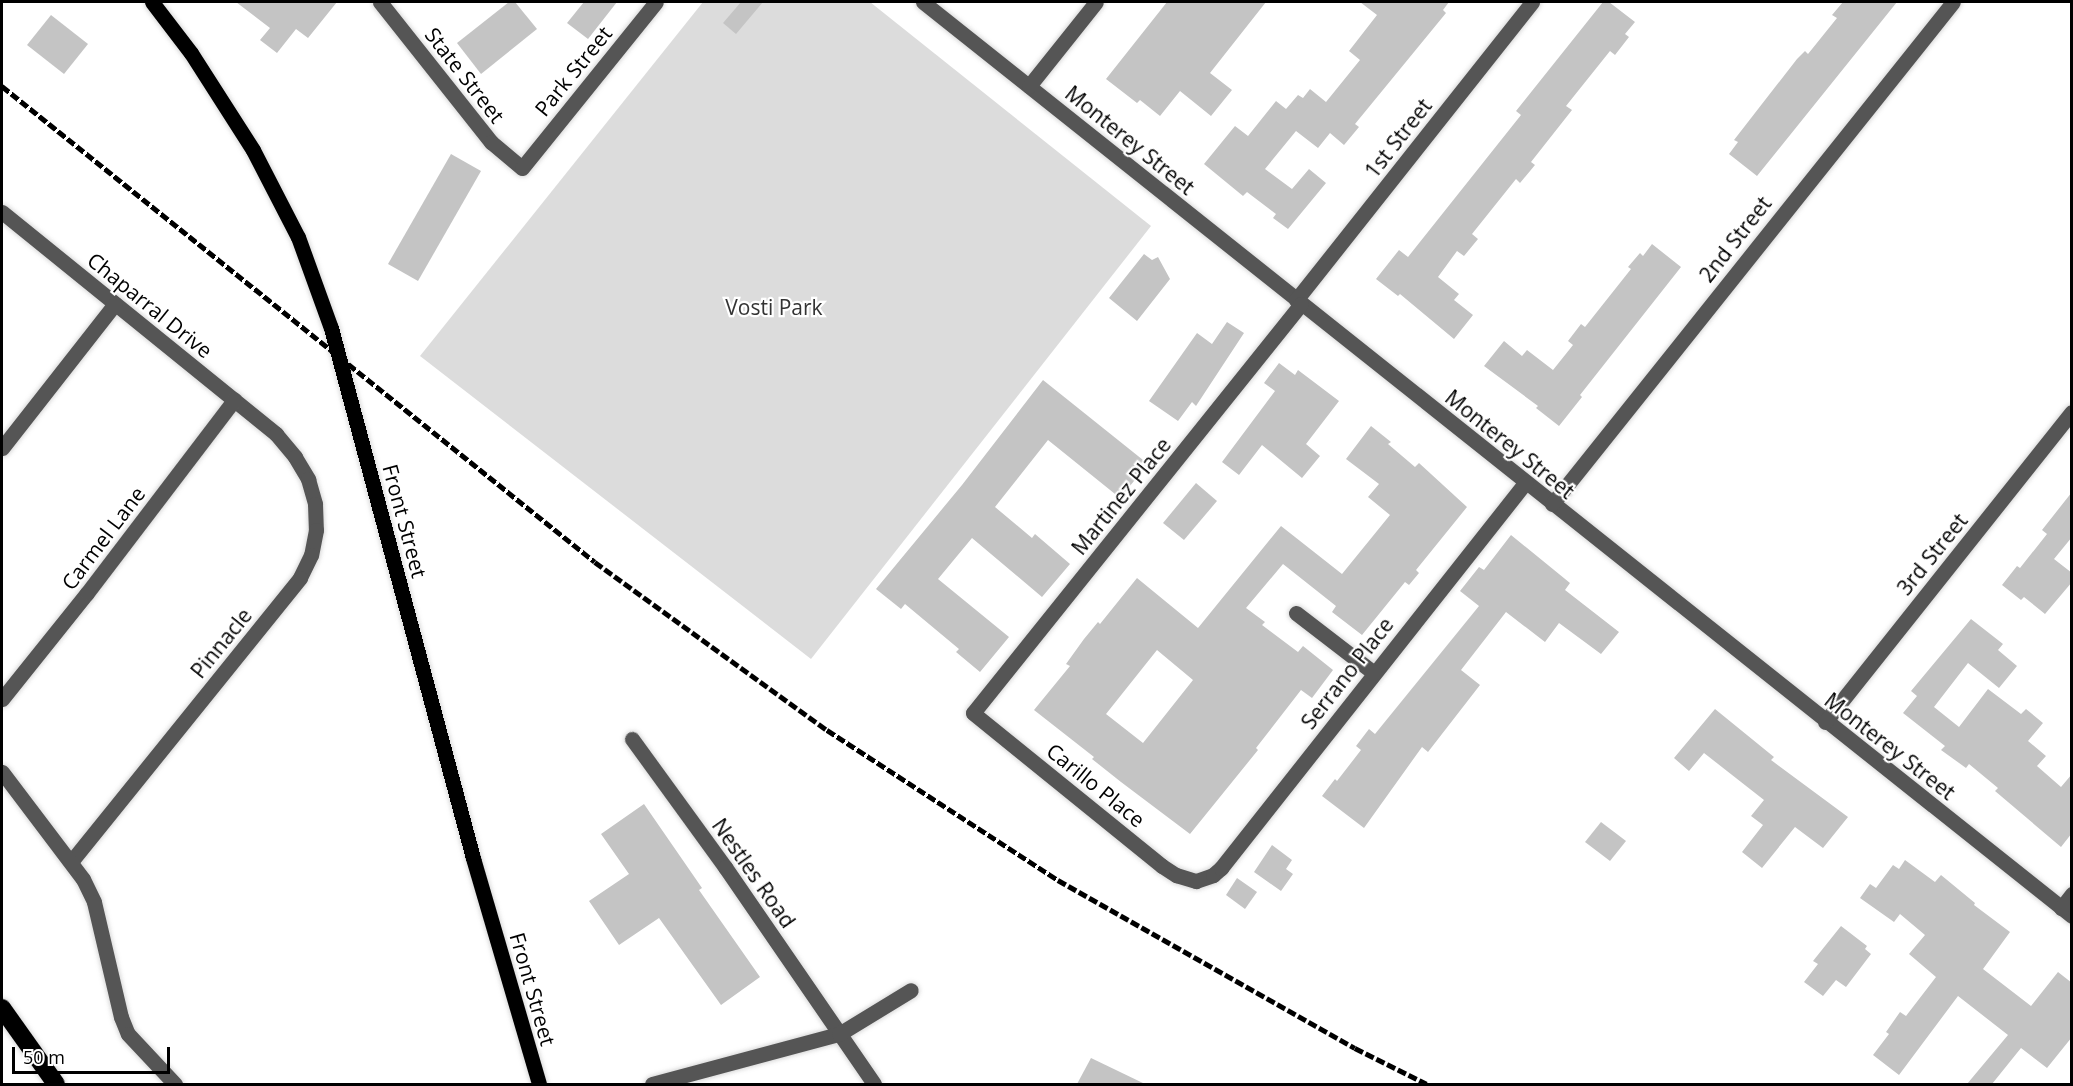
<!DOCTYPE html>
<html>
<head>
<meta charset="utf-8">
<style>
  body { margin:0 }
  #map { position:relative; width:2073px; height:1086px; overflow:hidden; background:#fff; font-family:"Open Sans",sans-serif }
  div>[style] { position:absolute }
  .green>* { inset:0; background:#dcdcdc }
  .building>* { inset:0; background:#c4c4c4 }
  .roads { filter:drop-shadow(0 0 2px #dbdbdb) drop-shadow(0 0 2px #dbdbdb) }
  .minor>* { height:15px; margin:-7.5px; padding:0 7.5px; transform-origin:7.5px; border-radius:7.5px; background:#555 }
  .major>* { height:15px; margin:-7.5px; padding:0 7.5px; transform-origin:7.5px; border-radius:7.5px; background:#000 }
  .highway>* { height:18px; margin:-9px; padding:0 9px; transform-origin:9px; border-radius:9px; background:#000 }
  .rail>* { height:4.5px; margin-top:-2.25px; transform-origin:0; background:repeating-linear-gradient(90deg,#000 0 9px,transparent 0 12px) }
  span { translate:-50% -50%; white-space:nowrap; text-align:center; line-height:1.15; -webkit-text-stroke:4.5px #fff; paint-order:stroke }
  .street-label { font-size:21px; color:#000 }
  .park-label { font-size:21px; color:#333 }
  .frame { position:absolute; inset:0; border:3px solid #000; pointer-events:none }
  .scale { position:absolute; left:12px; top:1047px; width:158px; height:27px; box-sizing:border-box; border:3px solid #000; border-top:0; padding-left:8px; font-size:18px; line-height:21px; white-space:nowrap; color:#000; -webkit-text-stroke:4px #fff; paint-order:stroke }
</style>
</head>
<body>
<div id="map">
  <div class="green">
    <div style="clip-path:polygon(703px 2px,870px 2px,1151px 226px,811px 659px,420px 356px)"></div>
  </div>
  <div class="building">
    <div style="clip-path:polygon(236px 2px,337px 2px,308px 38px,296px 29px,277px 53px,260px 40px,270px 28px)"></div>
    <div style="clip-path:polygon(509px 2px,515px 2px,537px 29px,481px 74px,457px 43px)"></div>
    <div style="clip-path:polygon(584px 2px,617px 2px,588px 39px,567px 23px)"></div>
    <div style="clip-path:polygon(741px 2px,763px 2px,736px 34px,723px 23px)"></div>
    <div style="clip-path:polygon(1167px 2px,1266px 2px,1210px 73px,1232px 90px,1211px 116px,1180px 91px,1160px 116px,1140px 100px,1137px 103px,1106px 79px)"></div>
    <div style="clip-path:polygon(1360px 2px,1449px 2px,1443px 10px,1446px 13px,1355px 124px,1359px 127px,1344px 145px,1330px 133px,1318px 148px,1296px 131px,1265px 169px,1292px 189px,1309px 169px,1326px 183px,1288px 229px,1273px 218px,1276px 214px,1247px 192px,1243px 196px,1204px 164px,1235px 126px,1248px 136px,1276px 101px,1286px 109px,1298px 95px,1303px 98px,1310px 89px,1326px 102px,1360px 60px,1349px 51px,1377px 15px)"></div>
    <div style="clip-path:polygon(1603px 2px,1609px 2px,1635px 22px,1625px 34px,1629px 37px,1615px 55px,1610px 51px,1566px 106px,1572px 110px,1531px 162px,1535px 165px,1520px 183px,1516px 179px,1472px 234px,1478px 239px,1464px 256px,1457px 251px,1438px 277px,1459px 294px,1454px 300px,1473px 315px,1454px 339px,1400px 294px,1398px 296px,1376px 279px,1399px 250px,1408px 257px,1521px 115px,1516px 111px)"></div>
    <div style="clip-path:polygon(1843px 2px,1897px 2px,1757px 176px,1729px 154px,1738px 142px,1734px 140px,1797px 59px,1805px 51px,1808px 54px,1837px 18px,1832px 15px)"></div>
    <div style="clip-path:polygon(51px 15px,88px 44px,64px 74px,27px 45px)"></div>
    <div style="clip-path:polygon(451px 154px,481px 171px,418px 281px,388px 264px)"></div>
    <div style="clip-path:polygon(1652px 244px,1681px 267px,1580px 395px,1582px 397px,1559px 426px,1536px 408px,1538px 406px,1484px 366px,1504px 341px,1522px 356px,1527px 350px,1553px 370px,1573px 345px,1568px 341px,1581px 324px,1585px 327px,1631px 269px,1628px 267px,1640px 253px,1643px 256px)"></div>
    <div style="clip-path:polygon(1144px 254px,1152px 260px,1158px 257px,1170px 279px,1137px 321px,1109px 298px)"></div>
    <div style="clip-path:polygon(1227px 322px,1244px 333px,1196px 406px,1192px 402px,1178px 421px,1149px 401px,1197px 333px,1212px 344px)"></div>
    <div style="clip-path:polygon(1279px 363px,1295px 375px,1298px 370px,1339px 401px,1306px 444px,1320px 456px,1302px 478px,1262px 445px,1239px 475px,1222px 462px,1275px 391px,1264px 383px)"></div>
    <div style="clip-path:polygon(1043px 380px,1148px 464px,1120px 498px,1048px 440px,995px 507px,1032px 538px,1035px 534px,1070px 564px,1042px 597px,972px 538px,938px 579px,1009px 637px,980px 672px,956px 652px,959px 649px,905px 604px,901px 609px,876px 589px,962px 485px)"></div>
    <div style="clip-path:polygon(evenodd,1371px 426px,1391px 442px,1388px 444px,1415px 467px,1419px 463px,1467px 507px,1416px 570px,1419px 573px,1409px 585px,1405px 582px,1362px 635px,1332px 612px,1336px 606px,1283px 564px,1246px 608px,1265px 622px,1262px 625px,1298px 652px,1303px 646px,1333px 670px,1312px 698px,1301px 690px,1256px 748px,1258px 750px,1190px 834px,1121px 782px,1092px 759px,1094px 757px,1034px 710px,1070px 666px,1066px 664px,1084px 639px,1098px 622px,1100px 624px,1137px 578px,1198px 628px,1281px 526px,1342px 574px,1390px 515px,1368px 497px,1379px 484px,1346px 459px,1371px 426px,1157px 650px,1193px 680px,1143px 743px,1106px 714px,1157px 650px)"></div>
    <div style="clip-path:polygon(1196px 483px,1217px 501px,1184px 540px,1163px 523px)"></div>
    <div style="clip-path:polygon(2072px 492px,2072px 537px,2054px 559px,2072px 573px,2072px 582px,2045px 614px,2024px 597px,2021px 600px,2002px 585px,2017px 566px,2020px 568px,2047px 534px,2042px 530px)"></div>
    <div style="clip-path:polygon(1511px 535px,1570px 583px,1565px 590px,1619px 632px,1601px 654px,1559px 623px,1545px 642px,1506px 612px,1461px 670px,1480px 685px,1428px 752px,1422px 747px,1364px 828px,1322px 796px,1335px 779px,1337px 781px,1361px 750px,1356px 746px,1369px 729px,1375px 734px,1479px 606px,1460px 591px,1479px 567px,1484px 570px)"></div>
    <div style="clip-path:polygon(1971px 619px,2003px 644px,1998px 650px,2017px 666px,1999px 688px,1968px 663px,1934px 707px,1959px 727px,1988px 689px,2021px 714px,2026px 709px,2043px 723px,2028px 741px,2046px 756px,2037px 766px,2061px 787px,2072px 774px,2072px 833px,2061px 847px,1995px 791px,1998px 788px,1969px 764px,1966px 768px,1941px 750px,1945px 746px,1903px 713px,1917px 696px,1911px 691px)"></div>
    <div style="clip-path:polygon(1715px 709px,1774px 757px,1771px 760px,1848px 817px,1823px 848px,1795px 827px,1762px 868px,1742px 852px,1763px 825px,1751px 816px,1764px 800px,1704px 753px,1689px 771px,1674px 758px)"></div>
    <div style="clip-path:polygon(644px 804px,702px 888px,699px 890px,760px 977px,721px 1005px,659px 918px,619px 945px,589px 901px,629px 874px,601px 834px)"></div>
    <div style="clip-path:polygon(1601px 822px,1626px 841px,1610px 861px,1585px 842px)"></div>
    <div style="clip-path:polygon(1272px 845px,1292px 860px,1286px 869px,1293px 874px,1281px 891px,1254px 872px)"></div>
    <div style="clip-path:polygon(1905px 860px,1935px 882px,1941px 875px,1975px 903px,1974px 905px,2010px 932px,1983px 969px,2031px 1006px,2058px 972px,2072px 983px,2072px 1037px,2047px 1068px,2021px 1048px,1992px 1084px,1967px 1084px,2008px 1035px,1958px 996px,1899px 1075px,1873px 1055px,1889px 1034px,1886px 1032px,1900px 1012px,1906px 1016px,1936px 977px,1909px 954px,1925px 935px,1900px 914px,1894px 922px,1860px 898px,1870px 884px,1876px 888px,1893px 865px,1899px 869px)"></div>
    <div style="clip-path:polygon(1237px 878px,1257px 892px,1245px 909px,1226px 895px)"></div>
    <div style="clip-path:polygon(1841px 926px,1867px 946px,1865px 949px,1871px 954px,1846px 987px,1836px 980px,1823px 996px,1804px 982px,1818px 964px,1813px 961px)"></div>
    <div style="clip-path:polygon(1091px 1058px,1145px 1084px,1077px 1084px)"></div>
  </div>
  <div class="roads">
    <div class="minor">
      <div style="left:380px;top:2px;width:179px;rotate:51.6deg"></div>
      <div style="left:491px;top:142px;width:40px;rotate:40deg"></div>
      <div style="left:522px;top:168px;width:213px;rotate:-51.1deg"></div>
      <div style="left:923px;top:2px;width:1468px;rotate:38.5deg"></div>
      <div style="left:1029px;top:86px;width:107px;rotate:-51.4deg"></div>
      <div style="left:2px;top:212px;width:353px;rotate:39deg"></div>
      <div style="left:276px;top:434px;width:30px;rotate:50deg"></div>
      <div style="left:295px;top:457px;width:26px;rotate:59deg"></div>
      <div style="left:308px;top:479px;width:26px;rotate:74deg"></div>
      <div style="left:315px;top:504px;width:26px;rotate:88deg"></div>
      <div style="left:316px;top:530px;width:25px;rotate:101deg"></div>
      <div style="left:311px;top:555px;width:25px;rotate:116deg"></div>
      <div style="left:300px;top:578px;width:365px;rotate:128.9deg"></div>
      <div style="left:1296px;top:300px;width:380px;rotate:-51.6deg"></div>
      <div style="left:1301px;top:304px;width:524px;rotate:128.73deg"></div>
      <div style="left:973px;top:713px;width:243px;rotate:39deg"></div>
      <div style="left:1162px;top:866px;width:17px;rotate:33deg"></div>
      <div style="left:1176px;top:875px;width:21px;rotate:17deg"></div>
      <div style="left:1196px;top:881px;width:18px;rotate:-19deg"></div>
      <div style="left:1213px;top:875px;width:11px;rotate:-41deg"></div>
      <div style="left:1221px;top:868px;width:491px;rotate:-51.7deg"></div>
      <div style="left:2px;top:448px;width:183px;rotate:-51.9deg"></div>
      <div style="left:1552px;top:504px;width:642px;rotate:-51.38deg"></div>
      <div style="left:1296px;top:613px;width:98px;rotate:37.6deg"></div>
      <div style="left:2px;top:699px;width:136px;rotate:-51.3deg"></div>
      <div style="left:87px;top:593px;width:243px;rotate:-52.7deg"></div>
      <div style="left:1825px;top:722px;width:396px;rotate:-51.5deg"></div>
      <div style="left:632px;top:739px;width:158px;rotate:54deg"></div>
      <div style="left:725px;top:867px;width:263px;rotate:55.5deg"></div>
      <div style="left:2px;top:772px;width:134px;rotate:52.9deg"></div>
      <div style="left:83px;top:879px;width:25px;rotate:64deg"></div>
      <div style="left:94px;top:902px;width:118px;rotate:76.8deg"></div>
      <div style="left:121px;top:1017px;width:18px;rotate:68deg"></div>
      <div style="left:128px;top:1034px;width:69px;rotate:46.8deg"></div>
      <div style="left:2061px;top:908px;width:18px;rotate:-52deg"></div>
      <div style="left:652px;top:1084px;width:194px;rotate:-15deg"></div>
      <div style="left:839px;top:1034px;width:84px;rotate:-31.4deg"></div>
    </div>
    <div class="major">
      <div style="left:152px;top:2px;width:64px;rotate:52.6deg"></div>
      <div style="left:191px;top:53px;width:115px;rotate:57.4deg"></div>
      <div style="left:253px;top:150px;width:98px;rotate:62.7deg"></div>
      <div style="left:298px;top:237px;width:97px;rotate:70.1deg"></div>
      <div style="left:331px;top:328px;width:549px;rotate:75deg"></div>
      <div style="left:473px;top:858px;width:235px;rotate:73.7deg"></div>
    </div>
    <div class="highway">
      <div style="left:2px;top:1008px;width:93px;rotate:54.6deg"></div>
    </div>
  </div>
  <div class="rail">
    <div style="left:2px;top:86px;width:760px;rotate:38.75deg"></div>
    <div style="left:595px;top:562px;width:286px;rotate:35.9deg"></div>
    <div style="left:827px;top:730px;width:275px;rotate:33deg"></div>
    <div style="left:1058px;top:880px;width:341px;rotate:29.5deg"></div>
    <div style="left:1355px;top:1048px;width:80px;rotate:26.6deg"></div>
  </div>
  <div class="street-label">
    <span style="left:573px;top:71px;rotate:-51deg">Park Street</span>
    <span style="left:465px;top:75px;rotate:52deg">State Street</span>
    <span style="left:1398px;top:138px;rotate:-52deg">1st Street</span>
    <span style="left:1130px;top:140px;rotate:39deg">Monterey Street</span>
    <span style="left:1735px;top:239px;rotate:-52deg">2nd Street</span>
    <span style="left:150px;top:305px;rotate:39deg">Chaparral Drive</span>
    <span style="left:1510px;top:444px;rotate:39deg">Monterey Street</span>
    <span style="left:1121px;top:496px;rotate:-51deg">Martinez Place</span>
    <span style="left:405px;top:521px;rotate:75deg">Front Street</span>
    <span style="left:103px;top:538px;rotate:-53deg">Carmel Lane</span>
    <span style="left:1932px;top:554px;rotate:-51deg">3rd Street</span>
    <span style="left:221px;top:643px;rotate:-51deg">Pinnacle</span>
    <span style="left:1347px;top:673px;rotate:-52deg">Serrano Place</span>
    <span style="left:1890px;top:746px;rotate:38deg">Monterey Street</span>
    <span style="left:1096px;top:785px;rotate:39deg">Carillo Place</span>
    <span style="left:754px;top:873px;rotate:55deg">Nestles Road</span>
    <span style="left:533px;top:989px;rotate:74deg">Front Street</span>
  </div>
  <div class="park-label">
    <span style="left:774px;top:307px">Vosti Park</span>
  </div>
  <div class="frame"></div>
  <div class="scale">50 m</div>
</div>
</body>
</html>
